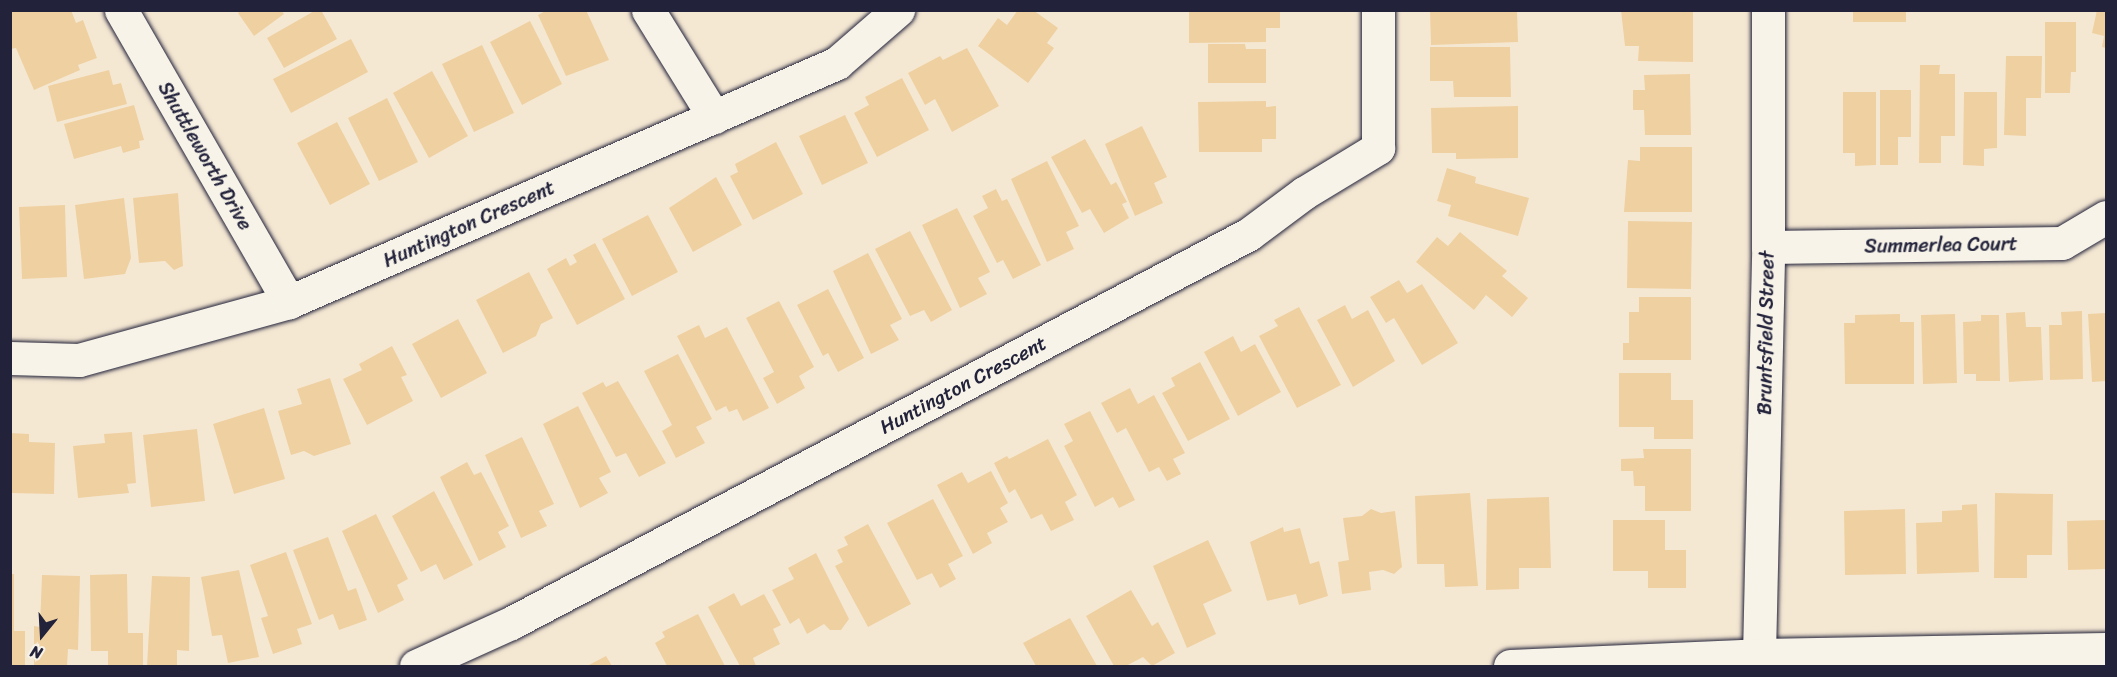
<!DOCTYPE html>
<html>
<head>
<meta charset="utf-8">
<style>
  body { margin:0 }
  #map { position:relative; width:2117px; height:677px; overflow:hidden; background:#f5e8d3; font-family:Sriracha,sans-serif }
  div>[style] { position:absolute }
  .building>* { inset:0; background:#efd0a1 }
  .roads { filter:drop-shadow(0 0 2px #22223b) drop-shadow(0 0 2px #22223b) }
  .street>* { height:33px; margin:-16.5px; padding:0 16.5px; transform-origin:16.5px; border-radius:16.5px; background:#f7f3e8 }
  span { translate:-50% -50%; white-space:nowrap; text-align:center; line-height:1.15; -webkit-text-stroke:6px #f7f3e8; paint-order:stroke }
  .street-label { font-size:20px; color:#22223b }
  .frame { position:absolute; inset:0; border:12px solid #22223b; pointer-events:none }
  .north { position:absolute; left:12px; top:605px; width:60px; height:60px; -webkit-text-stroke:4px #f7f3e8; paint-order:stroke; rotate:198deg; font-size:16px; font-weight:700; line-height:24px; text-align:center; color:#22223b }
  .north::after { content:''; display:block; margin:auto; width:21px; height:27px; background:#22223b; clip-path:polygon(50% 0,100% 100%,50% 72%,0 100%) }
</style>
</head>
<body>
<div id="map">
  <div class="building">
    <div style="clip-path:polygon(10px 10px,71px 10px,76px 23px,83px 20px,97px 58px,78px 65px,80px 70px,34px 90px,16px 48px,10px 49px)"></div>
    <div style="clip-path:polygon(242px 10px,281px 10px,284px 14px,254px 36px,238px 13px)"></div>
    <div style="clip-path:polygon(316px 10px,321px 10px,337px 39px,284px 68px,267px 38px)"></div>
    <div style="clip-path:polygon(547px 10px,586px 10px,609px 60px,566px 76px,538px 15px)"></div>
    <div style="clip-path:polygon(1018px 10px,1033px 10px,1058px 28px,1047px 43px,1054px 48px,1028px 83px,978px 46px,998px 18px,1007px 25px)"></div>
    <div style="clip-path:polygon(1189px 10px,1280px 10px,1280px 28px,1266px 28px,1266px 42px,1189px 43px)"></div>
    <div style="clip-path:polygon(1430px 10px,1517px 10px,1518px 42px,1431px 45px)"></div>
    <div style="clip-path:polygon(1621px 10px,1693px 10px,1693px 62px,1638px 61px,1639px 46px,1625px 46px)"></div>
    <div style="clip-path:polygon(1853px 10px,1906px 10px,1906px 22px,1853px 22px)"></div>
    <div style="clip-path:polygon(2097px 10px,2106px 10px,2106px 48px,2102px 47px,2104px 36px,2092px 33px)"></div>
    <div style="clip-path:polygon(530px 21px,562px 84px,522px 105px,490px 42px)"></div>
    <div style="clip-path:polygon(2045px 22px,2076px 22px,2076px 72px,2071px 72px,2070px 93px,2045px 93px)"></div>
    <div style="clip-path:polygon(351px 39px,368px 72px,291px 113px,273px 79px)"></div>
    <div style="clip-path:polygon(1208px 44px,1245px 44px,1246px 49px,1266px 49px,1266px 83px,1208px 83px)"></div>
    <div style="clip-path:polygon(482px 45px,514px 113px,474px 132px,442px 64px)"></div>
    <div style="clip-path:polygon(1430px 47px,1510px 47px,1511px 97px,1454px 97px,1453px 81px,1430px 81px)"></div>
    <div style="clip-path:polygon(967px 48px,999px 106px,952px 132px,935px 99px,925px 105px,908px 73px,940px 56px,943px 60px)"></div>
    <div style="clip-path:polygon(2006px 56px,2042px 56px,2041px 98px,2026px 98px,2026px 136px,2004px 135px)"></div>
    <div style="clip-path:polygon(1920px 65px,1940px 65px,1939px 74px,1955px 74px,1955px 136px,1941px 136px,1941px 163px,1919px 163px)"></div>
    <div style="clip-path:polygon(109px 70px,113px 85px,121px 83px,127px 104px,57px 122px,48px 86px)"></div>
    <div style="clip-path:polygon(432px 71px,468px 136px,429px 158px,393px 93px)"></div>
    <div style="clip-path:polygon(1690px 74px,1691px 135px,1645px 135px,1644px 110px,1633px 110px,1633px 90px,1645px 90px,1644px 75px)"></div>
    <div style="clip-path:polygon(902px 78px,929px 130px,877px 157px,854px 113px,869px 105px,865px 97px)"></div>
    <div style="clip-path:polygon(1880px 90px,1911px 90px,1911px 137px,1898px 137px,1898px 165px,1880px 165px)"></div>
    <div style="clip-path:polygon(1843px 92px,1876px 92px,1876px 165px,1855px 166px,1855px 153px,1843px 153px)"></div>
    <div style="clip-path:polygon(1964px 92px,1997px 92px,1997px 148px,1984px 149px,1984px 166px,1963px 165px)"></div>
    <div style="clip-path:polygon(387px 98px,418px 162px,379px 181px,348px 118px)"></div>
    <div style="clip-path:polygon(1266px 101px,1266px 107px,1276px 106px,1276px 139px,1262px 139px,1262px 152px,1199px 152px,1198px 102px)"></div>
    <div style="clip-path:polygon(134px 105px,144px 140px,139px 141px,140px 148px,123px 153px,121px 146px,74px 159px,64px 124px)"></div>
    <div style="clip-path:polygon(1518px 106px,1518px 158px,1456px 159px,1456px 153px,1432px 153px,1431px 108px)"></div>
    <div style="clip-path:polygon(845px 115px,868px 163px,822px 185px,799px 136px)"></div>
    <div style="clip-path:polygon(337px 122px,370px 184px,330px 205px,297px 143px)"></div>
    <div style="clip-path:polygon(1142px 126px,1167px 177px,1154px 183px,1163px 203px,1135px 216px,1105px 144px)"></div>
    <div style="clip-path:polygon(1085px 139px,1111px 185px,1116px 182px,1127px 202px,1122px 204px,1129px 218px,1104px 233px,1090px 209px,1082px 213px,1051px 157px)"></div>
    <div style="clip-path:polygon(776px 142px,803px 194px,753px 220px,730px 176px,738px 172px,735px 164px)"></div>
    <div style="clip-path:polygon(1640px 147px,1692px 147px,1692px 212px,1624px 212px,1628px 160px,1640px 161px)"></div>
    <div style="clip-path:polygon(1047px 161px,1079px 226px,1066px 232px,1074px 249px,1047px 262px,1011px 179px)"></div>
    <div style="clip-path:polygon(1447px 168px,1476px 177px,1475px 183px,1529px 198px,1518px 236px,1448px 216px,1451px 205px,1437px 201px)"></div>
    <div style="clip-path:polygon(716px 177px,742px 225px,693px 252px,669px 208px)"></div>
    <div style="clip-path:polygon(996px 189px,1002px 201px,1007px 199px,1041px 265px,1013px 279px,1003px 260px,997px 263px,973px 216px,988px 208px,982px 196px)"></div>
    <div style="clip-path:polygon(178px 193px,183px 266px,174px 270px,165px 261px,139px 263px,133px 198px)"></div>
    <div style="clip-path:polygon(124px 198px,131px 258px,125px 274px,84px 279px,75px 205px)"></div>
    <div style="clip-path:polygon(65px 205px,67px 277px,22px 279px,19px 207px)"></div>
    <div style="clip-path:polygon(957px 208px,990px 272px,978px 278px,987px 294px,960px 308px,922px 225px)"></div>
    <div style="clip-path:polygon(648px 215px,678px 272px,632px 296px,602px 239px)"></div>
    <div style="clip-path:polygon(1628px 221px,1692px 222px,1691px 289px,1627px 288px)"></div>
    <div style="clip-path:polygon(910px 231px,952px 310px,931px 322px,924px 310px,910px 316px,875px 249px)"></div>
    <div style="clip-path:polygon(1460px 232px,1507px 271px,1502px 276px,1528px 298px,1512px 317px,1486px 295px,1474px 310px,1416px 262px,1437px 237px,1448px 246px)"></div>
    <div style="clip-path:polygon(595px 243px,625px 299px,577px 325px,547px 269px,566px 258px,570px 266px,577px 262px,573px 255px)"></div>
    <div style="clip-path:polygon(868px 253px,902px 319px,890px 325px,899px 340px,871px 354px,833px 271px)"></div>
    <div style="clip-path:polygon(529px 272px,553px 318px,541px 324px,536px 336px,503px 353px,476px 300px)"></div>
    <div style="clip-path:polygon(1399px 280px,1407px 293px,1422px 284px,1458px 343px,1422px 365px,1394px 318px,1386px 323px,1370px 297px)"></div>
    <div style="clip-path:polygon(828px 289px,864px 358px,838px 372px,828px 353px,823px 356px,797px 305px)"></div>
    <div style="clip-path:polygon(1639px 297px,1691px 297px,1691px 360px,1623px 360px,1623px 343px,1629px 343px,1629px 312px,1639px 312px)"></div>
    <div style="clip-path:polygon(779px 301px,814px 367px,799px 376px,805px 388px,777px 404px,763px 378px,774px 372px,746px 318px)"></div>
    <div style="clip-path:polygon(1345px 305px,1352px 319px,1368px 310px,1395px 361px,1353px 387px,1317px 320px)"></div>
    <div style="clip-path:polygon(1299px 307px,1341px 385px,1297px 408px,1259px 336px,1278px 326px,1274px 320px)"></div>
    <div style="clip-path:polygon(2082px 311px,2083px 379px,2050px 380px,2049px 325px,2062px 325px,2061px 312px)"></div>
    <div style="clip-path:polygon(2025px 312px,2026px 327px,2041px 327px,2043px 380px,2009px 382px,2006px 313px)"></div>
    <div style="clip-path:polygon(2106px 313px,2106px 381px,2092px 382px,2088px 314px)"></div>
    <div style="clip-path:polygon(1900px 314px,1900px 322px,1914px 322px,1914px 384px,1845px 384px,1844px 323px,1855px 323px,1855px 315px)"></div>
    <div style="clip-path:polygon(1955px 314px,1957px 383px,1923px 384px,1921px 315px)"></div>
    <div style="clip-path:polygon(1981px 315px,1999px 315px,2000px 381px,1976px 381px,1976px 374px,1964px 374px,1963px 322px,1981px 321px)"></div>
    <div style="clip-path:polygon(458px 319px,487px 373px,441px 398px,412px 344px)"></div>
    <div style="clip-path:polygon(699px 325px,705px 338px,727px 327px,769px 408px,743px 421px,737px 409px,729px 412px,726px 406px,716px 411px,677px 336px)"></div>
    <div style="clip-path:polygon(1233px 336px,1241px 352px,1255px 344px,1281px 392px,1238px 416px,1204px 352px)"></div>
    <div style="clip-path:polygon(392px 346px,407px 375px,401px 377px,413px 401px,367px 425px,343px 379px,362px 370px,359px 364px)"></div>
    <div style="clip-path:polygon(678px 354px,712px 419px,696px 427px,705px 443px,676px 458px,662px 431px,672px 425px,644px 371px)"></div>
    <div style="clip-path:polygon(1200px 362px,1230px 419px,1188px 441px,1162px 393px,1175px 386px,1171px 378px)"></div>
    <div style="clip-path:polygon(1619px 373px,1671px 373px,1671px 400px,1693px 400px,1693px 439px,1654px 439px,1654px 427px,1619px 427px)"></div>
    <div style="clip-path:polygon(330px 378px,351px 444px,314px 456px,304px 451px,291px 455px,278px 411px,302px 404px,297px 389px)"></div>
    <div style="clip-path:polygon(618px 381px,666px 463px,639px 477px,626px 453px,616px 457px,582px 393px,603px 382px,606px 387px)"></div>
    <div style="clip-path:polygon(1130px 388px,1138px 404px,1154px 395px,1185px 453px,1173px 459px,1181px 474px,1167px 481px,1159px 467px,1149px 472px,1126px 428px,1117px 433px,1101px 403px)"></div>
    <div style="clip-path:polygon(578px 406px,611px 472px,599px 478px,608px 493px,580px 508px,543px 424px)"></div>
    <div style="clip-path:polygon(264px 408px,285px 479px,234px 494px,213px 424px)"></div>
    <div style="clip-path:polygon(1090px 411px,1135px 500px,1119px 508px,1113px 497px,1095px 507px,1064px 446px,1073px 441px,1064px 424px)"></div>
    <div style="clip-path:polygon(197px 429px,205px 501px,151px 507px,143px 435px)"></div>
    <div style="clip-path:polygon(132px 432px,136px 483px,127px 484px,129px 493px,78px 498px,73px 446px,105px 443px,104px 434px)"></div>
    <div style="clip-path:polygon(10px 433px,29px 434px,29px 442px,55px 443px,54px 494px,10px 493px)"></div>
    <div style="clip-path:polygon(522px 437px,554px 504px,539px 511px,547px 526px,521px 538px,485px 455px)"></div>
    <div style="clip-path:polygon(1048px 439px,1077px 495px,1065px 502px,1074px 520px,1051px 531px,1042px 514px,1031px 519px,1015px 489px,1009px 493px,994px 463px,1007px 456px,1009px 459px)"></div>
    <div style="clip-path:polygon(1643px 449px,1691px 449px,1691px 511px,1645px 511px,1645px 486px,1634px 486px,1633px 471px,1621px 471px,1621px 459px,1644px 458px)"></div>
    <div style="clip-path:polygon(467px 462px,474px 475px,481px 472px,509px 526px,498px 532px,506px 547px,479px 561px,440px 477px)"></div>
    <div style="clip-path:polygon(991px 471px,1008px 503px,1000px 508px,1008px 522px,987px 533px,992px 543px,973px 554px,937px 485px,962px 472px,968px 483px)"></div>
    <div style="clip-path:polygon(434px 491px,473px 565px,444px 580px,436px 564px,421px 572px,392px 516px)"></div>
    <div style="clip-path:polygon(1470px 493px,1478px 586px,1445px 587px,1444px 564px,1417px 564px,1415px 496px)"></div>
    <div style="clip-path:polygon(1995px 493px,2053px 494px,2052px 555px,2027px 555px,2027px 578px,1994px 578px)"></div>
    <div style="clip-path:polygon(1549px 497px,1551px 568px,1519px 568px,1519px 589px,1486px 590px,1487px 499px)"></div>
    <div style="clip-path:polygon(933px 499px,963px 556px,948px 564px,956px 579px,940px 588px,932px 573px,917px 580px,887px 523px)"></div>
    <div style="clip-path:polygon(1977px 504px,1979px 572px,1917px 574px,1916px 523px,1942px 522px,1942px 511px,1962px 510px,1962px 505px)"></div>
    <div style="clip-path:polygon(1371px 509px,1381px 513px,1395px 511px,1402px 567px,1394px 574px,1383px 570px,1369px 572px,1371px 590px,1342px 594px,1338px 562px,1349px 560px,1343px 518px,1362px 516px)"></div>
    <div style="clip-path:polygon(1905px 509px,1906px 574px,1845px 575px,1844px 511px)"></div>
    <div style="clip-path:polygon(376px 514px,408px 579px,397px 585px,404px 600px,378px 613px,342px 531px)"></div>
    <div style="clip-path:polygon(1613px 520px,1665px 520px,1665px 550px,1686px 550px,1686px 588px,1648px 588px,1648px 571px,1613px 571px)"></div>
    <div style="clip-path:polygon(2106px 520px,2106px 569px,2068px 570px,2067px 521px)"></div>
    <div style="clip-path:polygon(868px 524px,911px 604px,868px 627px,835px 566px,843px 562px,837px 550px,848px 545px,844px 537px)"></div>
    <div style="clip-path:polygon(1283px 527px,1284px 532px,1300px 528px,1310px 564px,1319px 561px,1328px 596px,1299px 605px,1296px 594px,1267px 601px,1250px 542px)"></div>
    <div style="clip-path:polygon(328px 537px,348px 591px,356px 588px,367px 620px,339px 630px,333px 614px,319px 620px,293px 550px)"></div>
    <div style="clip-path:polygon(1208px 540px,1232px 591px,1203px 604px,1216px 634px,1187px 648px,1153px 566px)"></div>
    <div style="clip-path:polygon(286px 552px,312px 624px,297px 629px,302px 644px,273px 654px,261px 618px,268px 616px,250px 565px)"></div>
    <div style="clip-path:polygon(816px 553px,849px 619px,841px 630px,830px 630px,824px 624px,807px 634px,799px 618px,790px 624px,772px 590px,794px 579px,788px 568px)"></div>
    <div style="clip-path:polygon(239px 570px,259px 657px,228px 663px,222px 635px,212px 636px,201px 577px)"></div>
    <div style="clip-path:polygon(10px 574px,14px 574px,14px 631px,25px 631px,25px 665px,10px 665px)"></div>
    <div style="clip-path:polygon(127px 574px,128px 633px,143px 633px,143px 666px,108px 666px,108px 651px,91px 651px,90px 575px)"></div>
    <div style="clip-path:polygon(42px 575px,80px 576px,78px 650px,68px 649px,67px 666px,34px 666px,34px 626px,40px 627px)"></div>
    <div style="clip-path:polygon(152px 576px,190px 577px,189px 651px,177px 650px,177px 666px,147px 666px)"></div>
    <div style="clip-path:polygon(1131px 590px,1152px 626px,1158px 622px,1175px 653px,1152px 666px,1143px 657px,1126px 666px,1114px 666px,1086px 616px)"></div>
    <div style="clip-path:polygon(734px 593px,741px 606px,764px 594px,781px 625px,773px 629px,780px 644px,753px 658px,756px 666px,740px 666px,708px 607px)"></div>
    <div style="clip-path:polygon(698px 614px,725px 666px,667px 666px,655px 643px,665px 637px,662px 632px)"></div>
    <div style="clip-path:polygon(1070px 618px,1097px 666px,1036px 666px,1023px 643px)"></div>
    <div style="clip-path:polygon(606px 656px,612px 666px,587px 666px)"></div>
  </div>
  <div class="roads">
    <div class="street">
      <div style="left:121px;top:10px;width:337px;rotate:60.1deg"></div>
      <div style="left:648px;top:10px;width:126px;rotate:58.3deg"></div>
      <div style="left:1768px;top:247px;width:294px;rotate:-0.8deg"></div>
      <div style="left:2062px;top:243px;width:51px;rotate:-30.6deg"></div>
      <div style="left:10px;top:358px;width:69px;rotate:1.7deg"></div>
      <div style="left:79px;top:360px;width:218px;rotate:-15.4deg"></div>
      <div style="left:289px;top:302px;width:598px;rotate:-23.56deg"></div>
      <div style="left:837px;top:63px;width:81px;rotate:-41deg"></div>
      <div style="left:1759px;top:655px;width:408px;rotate:-88.7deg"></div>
      <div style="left:1768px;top:247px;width:237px;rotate:-90deg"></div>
      <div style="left:416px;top:666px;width:104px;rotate:-24.4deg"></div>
      <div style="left:511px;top:623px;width:834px;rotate:-27.79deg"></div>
      <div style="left:1249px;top:234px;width:69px;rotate:-36.7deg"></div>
      <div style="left:1304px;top:193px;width:87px;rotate:-31.3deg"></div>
      <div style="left:1378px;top:148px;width:138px;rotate:-90deg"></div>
      <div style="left:1510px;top:666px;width:249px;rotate:-2.5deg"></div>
      <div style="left:1759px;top:655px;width:347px;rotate:-1deg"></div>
    </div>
  </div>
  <div class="street-label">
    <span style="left:205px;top:156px;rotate:60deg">Shuttleworth Drive</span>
    <span style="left:469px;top:224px;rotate:-24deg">Huntington Crescent</span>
    <span style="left:1941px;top:245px;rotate:-1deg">Summerlea Court</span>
    <span style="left:1766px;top:333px;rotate:-89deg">Bruntsfield Street</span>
    <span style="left:963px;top:385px;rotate:-28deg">Huntington Crescent</span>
  </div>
  <div class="frame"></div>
  <div class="north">N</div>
</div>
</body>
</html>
